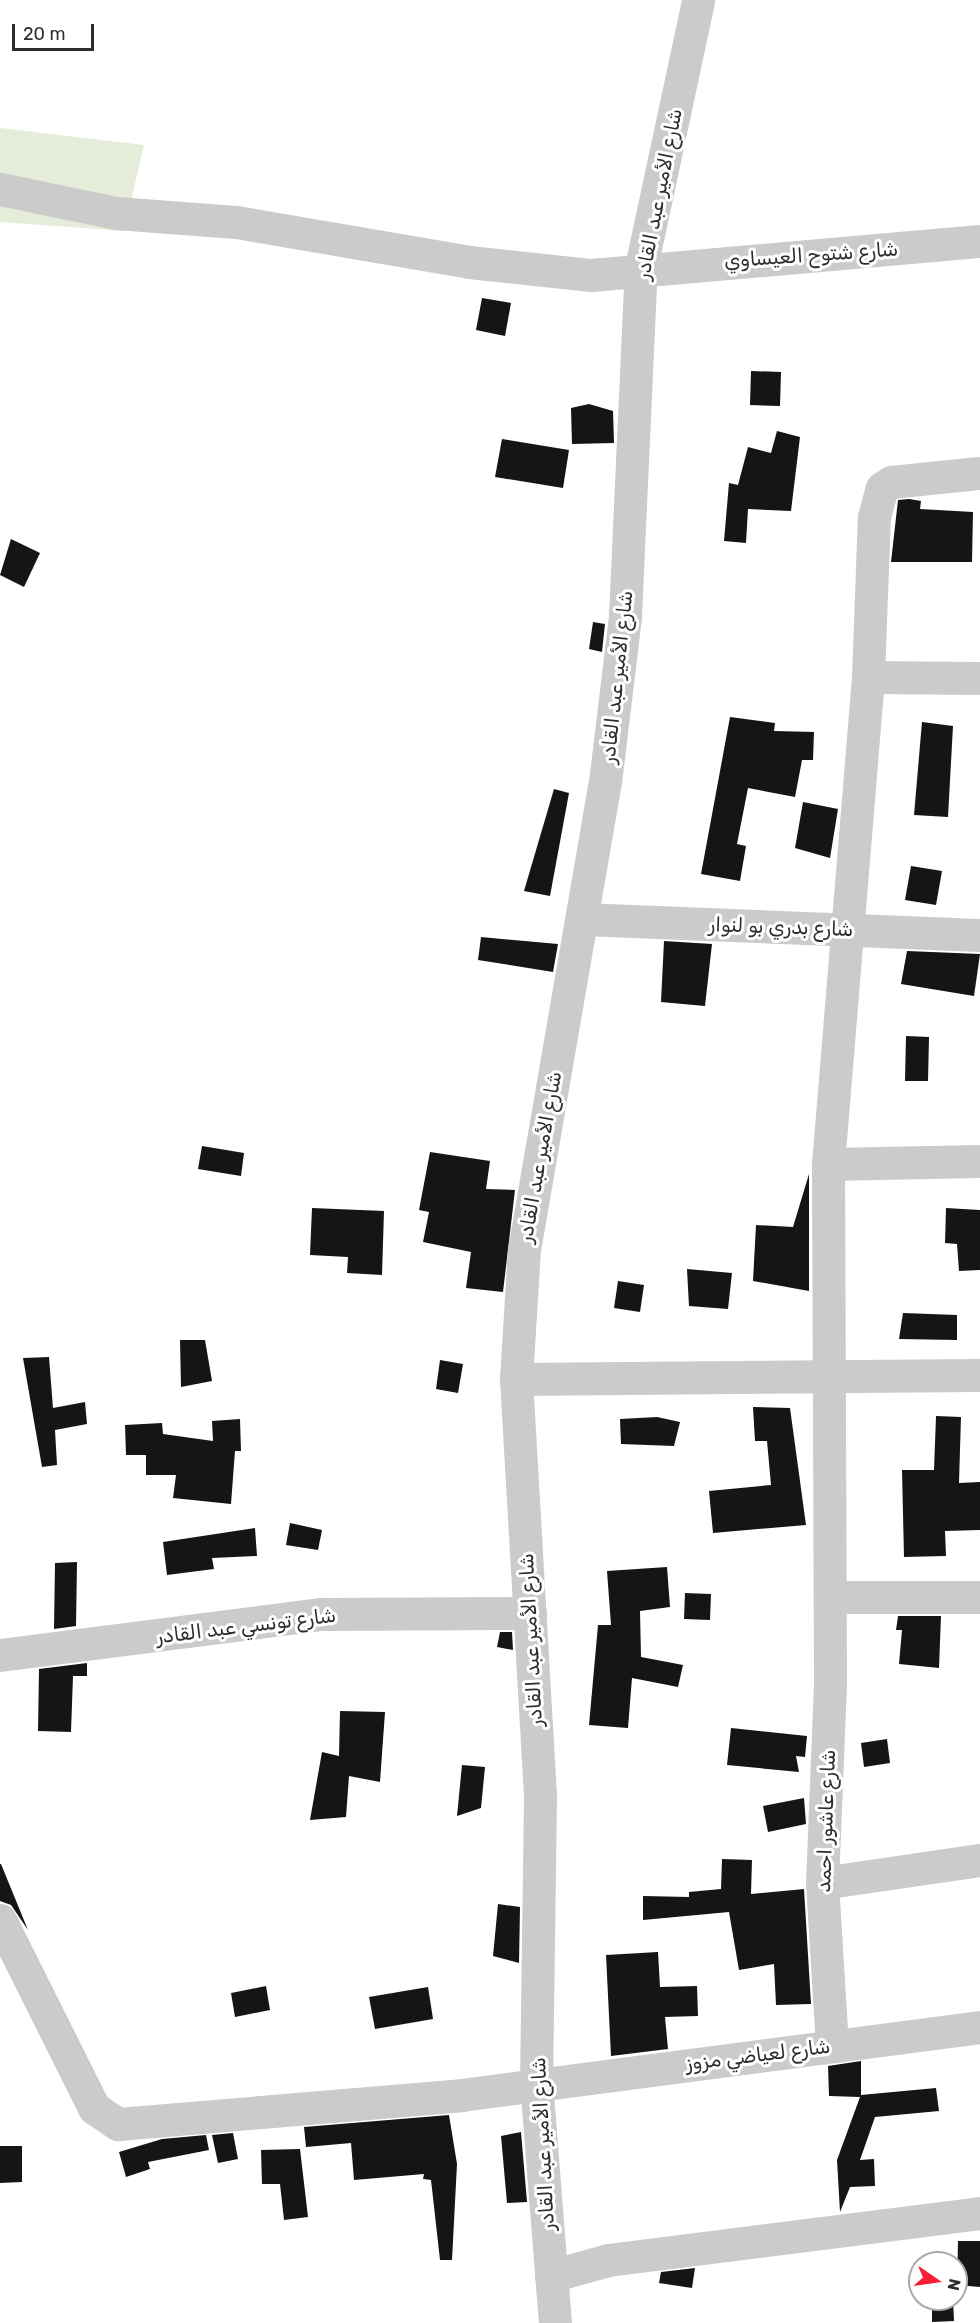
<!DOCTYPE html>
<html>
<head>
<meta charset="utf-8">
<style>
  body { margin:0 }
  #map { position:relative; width:980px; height:2323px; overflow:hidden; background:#fff; font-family:Rubik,"Noto Naskh Arabic",sans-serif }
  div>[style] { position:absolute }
  .green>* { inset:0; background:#e5edda }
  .building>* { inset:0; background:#151515 }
  .minor>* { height:33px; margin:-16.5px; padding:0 16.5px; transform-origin:16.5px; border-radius:16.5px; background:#cbcbcb }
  span { translate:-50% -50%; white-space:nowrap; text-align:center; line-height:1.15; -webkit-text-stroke:6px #fff; paint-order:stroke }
  .street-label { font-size:20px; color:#2e2e2e }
  .north { position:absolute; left:908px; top:2251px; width:60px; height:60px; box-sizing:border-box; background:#fff; border:2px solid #ababab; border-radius:50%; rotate:103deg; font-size:16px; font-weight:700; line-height:24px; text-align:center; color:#2e2e2e }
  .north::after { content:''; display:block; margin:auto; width:21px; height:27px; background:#f71e38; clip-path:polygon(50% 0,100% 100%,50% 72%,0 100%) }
  .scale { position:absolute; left:12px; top:24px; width:82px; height:27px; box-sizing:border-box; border:3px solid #2e2e2e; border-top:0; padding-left:8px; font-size:18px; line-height:21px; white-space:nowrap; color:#2e2e2e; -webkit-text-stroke:4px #fff; paint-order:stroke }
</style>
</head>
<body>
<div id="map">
  <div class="green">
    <div style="clip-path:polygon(0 128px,144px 145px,124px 231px,0 222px)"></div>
  </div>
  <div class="building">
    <div style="clip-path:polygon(482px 298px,511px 303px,505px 336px,476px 330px)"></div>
    <div style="clip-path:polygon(751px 371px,781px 372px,780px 406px,750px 405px)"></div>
    <div style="clip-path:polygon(589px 404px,613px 411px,614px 443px,572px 444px,571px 408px)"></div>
    <div style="clip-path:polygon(777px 431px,800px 437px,791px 511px,748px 509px,746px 543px,724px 541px,729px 483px,738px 485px,748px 447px,771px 453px)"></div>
    <div style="clip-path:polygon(502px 439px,569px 450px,563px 488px,495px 477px)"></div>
    <div style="clip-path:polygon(909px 499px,921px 501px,920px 509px,973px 512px,972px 562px,891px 562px,898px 500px)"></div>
    <div style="clip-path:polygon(11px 539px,40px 553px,24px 587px,0 575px)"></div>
    <div style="clip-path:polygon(593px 622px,605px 624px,602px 652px,589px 649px)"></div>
    <div style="clip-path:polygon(730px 717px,775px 723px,774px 731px,814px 732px,813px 760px,802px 760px,795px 797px,748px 788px,737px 844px,746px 846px,740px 881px,701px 874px)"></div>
    <div style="clip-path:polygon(922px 722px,953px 726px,948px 817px,914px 815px)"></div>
    <div style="clip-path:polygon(554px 789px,569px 793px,550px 896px,524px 891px)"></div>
    <div style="clip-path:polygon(803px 802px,838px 809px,830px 858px,795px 848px)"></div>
    <div style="clip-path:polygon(911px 866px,942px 871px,936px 905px,905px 900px)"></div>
    <div style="clip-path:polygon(481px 937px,558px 944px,553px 972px,478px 960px)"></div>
    <div style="clip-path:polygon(664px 941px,712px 944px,705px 1006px,661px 1002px)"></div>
    <div style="clip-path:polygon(907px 951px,980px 954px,974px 996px,901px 984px)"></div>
    <div style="clip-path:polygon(906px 1036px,929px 1037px,928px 1081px,905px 1081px)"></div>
    <div style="clip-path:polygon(202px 1146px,244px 1153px,241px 1176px,198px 1169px)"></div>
    <div style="clip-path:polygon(430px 1152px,490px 1161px,486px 1189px,515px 1190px,503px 1292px,466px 1288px,471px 1252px,423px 1242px,429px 1212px,419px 1210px)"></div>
    <div style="clip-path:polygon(809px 1174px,809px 1291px,753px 1281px,756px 1225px,793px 1227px)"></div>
    <div style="clip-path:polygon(312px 1208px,384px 1211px,382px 1275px,347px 1273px,348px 1257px,310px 1255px)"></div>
    <div style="clip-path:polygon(946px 1208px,980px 1210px,980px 1270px,959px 1271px,957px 1244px,945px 1243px)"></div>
    <div style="clip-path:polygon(687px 1269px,732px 1273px,728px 1309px,689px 1306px)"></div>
    <div style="clip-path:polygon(618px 1281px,644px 1285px,640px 1312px,614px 1308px)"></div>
    <div style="clip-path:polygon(903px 1313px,957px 1315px,957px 1340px,899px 1339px)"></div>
    <div style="clip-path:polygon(180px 1340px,205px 1340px,212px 1381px,181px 1387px)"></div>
    <div style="clip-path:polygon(49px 1357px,53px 1408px,85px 1402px,87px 1424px,55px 1430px,57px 1465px,42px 1467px,23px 1358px)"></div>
    <div style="clip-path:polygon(440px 1360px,463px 1364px,458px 1393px,436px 1389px)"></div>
    <div style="clip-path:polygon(753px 1407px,790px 1408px,806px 1525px,713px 1533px,709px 1491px,771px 1485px,767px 1441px,755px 1441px)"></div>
    <div style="clip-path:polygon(936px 1416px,961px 1417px,959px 1483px,980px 1482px,980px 1530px,945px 1531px,946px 1556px,904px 1557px,902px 1470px,934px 1470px)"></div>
    <div style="clip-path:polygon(657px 1417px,680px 1422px,674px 1446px,621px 1444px,620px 1419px)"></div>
    <div style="clip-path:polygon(240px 1419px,241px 1451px,235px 1451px,231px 1504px,173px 1498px,176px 1475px,146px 1475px,146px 1455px,126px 1455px,125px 1425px,162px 1423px,163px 1434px,213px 1441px,212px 1421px)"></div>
    <div style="clip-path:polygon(290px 1523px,322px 1530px,318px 1550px,286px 1545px)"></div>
    <div style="clip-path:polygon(255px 1528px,257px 1556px,212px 1558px,214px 1569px,167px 1575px,163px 1542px)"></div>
    <div style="clip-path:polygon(77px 1562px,76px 1626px,54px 1629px,55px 1563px)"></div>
    <div style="clip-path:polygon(667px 1567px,670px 1607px,640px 1611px,641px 1657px,683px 1665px,678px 1687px,632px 1678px,628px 1728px,589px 1725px,598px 1625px,611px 1625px,607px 1571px)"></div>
    <div style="clip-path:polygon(685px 1593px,711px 1594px,710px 1620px,684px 1619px)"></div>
    <div style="clip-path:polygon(898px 1616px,941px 1616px,939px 1668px,899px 1664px,902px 1630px,896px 1630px)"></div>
    <div style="clip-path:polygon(500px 1632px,512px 1632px,513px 1650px,497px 1647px)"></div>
    <div style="clip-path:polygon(87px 1663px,87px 1676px,73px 1676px,71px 1732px,38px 1731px,39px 1669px)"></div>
    <div style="clip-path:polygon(340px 1711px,385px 1712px,380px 1782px,349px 1776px,346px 1817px,310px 1820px,322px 1752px,339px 1756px)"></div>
    <div style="clip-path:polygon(731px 1728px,807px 1736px,805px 1757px,796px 1756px,799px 1772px,727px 1765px)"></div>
    <div style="clip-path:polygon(887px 1739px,890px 1763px,864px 1767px,861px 1743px)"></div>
    <div style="clip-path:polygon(462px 1765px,485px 1767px,481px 1808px,457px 1816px)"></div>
    <div style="clip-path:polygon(804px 1798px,806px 1824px,768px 1832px,763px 1806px)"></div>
    <div style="clip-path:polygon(722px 1859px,752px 1860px,751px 1894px,804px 1889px,811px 2004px,776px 2005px,774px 1964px,739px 1970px,729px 1912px,643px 1920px,643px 1896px,689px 1897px,689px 1892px,721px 1889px)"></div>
    <div style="clip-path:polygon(0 1864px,1px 1864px,28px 1930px,11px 1905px,0 1901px)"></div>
    <div style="clip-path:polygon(498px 1904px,520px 1907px,519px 1963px,493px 1956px)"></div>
    <div style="clip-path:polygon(658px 1952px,660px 1987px,697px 1986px,698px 2016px,665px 2017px,668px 2049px,611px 2056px,606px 1955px)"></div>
    <div style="clip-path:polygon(266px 1986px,270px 2010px,235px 2017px,231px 1993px)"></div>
    <div style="clip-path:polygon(428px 1987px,433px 2019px,375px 2029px,369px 1997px)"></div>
    <div style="clip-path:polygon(861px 2061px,861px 2095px,936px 2088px,939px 2111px,875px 2117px,860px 2160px,874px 2159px,875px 2186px,850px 2187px,840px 2212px,837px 2160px,860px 2097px,829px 2096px,828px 2066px)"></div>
    <div style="clip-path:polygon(449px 2115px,457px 2164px,452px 2260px,440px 2260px,431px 2180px,423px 2179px,424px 2174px,354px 2180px,351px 2143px,306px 2147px,304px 2127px)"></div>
    <div style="clip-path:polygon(521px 2132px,527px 2202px,507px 2203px,501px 2136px)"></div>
    <div style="clip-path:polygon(233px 2133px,238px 2159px,218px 2163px,212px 2135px)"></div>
    <div style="clip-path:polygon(206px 2135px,209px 2150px,148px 2162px,150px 2169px,126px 2177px,119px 2152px,162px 2139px)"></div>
    <div style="clip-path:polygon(0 2146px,22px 2146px,22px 2182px,0 2183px)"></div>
    <div style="clip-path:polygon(300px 2149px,308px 2217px,284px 2220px,280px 2184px,262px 2184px,261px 2150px)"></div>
    <div style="clip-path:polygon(958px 2241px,980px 2241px,980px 2287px,957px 2285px)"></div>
    <div style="clip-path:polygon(695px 2268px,692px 2288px,659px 2283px,661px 2272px)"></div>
    <div style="clip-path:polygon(953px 2299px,954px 2321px,932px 2322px,932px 2300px)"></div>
  </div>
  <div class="minor">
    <div style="left:0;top:189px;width:118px;rotate:11.7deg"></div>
    <div style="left:116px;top:213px;width:120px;rotate:4.3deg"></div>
    <div style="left:236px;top:222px;width:236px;rotate:9.7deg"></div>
    <div style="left:469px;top:262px;width:123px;rotate:6.1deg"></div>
    <div style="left:591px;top:275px;width:390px;rotate:-5deg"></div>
    <div style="left:868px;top:677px;width:112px;rotate:0.5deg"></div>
    <div style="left:582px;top:919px;width:398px;rotate:2.3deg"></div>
    <div style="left:828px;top:1164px;width:152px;rotate:-1.1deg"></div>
    <div style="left:516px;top:1379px;width:464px;rotate:-0.5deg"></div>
    <div style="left:830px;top:1597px;width:150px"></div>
    <div style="left:0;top:1655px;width:324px;rotate:-7.3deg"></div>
    <div style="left:321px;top:1614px;width:209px;rotate:-0.3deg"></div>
    <div style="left:822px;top:1883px;width:160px;rotate:-8.3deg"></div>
    <div style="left:0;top:1920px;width:210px;rotate:63.4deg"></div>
    <div style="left:94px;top:2108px;width:29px;rotate:34deg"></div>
    <div style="left:118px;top:2124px;width:344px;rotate:-4.8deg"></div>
    <div style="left:461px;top:2095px;width:523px;rotate:-7.46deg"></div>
    <div style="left:832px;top:2046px;width:163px;rotate:-93.5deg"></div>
    <div style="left:822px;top:1883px;width:203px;rotate:-87.7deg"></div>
    <div style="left:830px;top:1680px;width:516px;rotate:-90.22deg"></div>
    <div style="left:828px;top:1164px;width:489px;rotate:-85.3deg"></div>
    <div style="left:868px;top:677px;width:160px;rotate:-87.9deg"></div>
    <div style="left:874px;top:517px;width:30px;rotate:-75deg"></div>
    <div style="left:882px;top:488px;width:11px;rotate:-34deg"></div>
    <div style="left:891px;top:482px;width:89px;rotate:-5.8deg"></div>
    <div style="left:551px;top:2276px;width:59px;rotate:-15.7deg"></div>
    <div style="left:608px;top:2260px;width:375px;rotate:-7.2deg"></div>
    <div style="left:555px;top:2323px;width:240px;rotate:-94.5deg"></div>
    <div style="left:536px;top:2084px;width:289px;rotate:-89.2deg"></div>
    <div style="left:540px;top:1795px;width:417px;rotate:-93.3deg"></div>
    <div style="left:516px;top:1379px;width:129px;rotate:-86.5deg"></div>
    <div style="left:524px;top:1250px;width:475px;rotate:-80.2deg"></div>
    <div style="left:605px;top:782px;width:167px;rotate:-83.1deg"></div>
    <div style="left:625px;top:616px;width:349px;rotate:-87.4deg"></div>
    <div style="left:641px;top:267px;width:273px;rotate:-77.9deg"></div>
  </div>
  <div class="street-label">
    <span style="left:659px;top:194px;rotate:-79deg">شارع الأمير عبد القادر</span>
    <span style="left:811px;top:255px;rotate:-4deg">شارع شتوح العيساوي</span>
    <span style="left:617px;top:677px;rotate:-84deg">شارع الأمير عبد القادر</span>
    <span style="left:781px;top:927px;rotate:2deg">شارع بدري بو لنوار</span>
    <span style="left:540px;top:1157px;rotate:-80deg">شارع الأمير عبد القادر</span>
    <span style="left:246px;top:1626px;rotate:-7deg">شارع تونسي عبد القادر</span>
    <span style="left:531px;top:1640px;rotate:-93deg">شارع الأمير عبد القادر</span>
    <span style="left:826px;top:1821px;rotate:-88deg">شارع عاشور احمد</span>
    <span style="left:758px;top:2055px;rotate:-7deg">شارع لعياضي مزوز</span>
    <span style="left:543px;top:2144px;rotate:-93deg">شارع الأمير عبد القادر</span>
  </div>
  <div class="north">N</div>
  <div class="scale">20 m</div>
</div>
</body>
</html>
